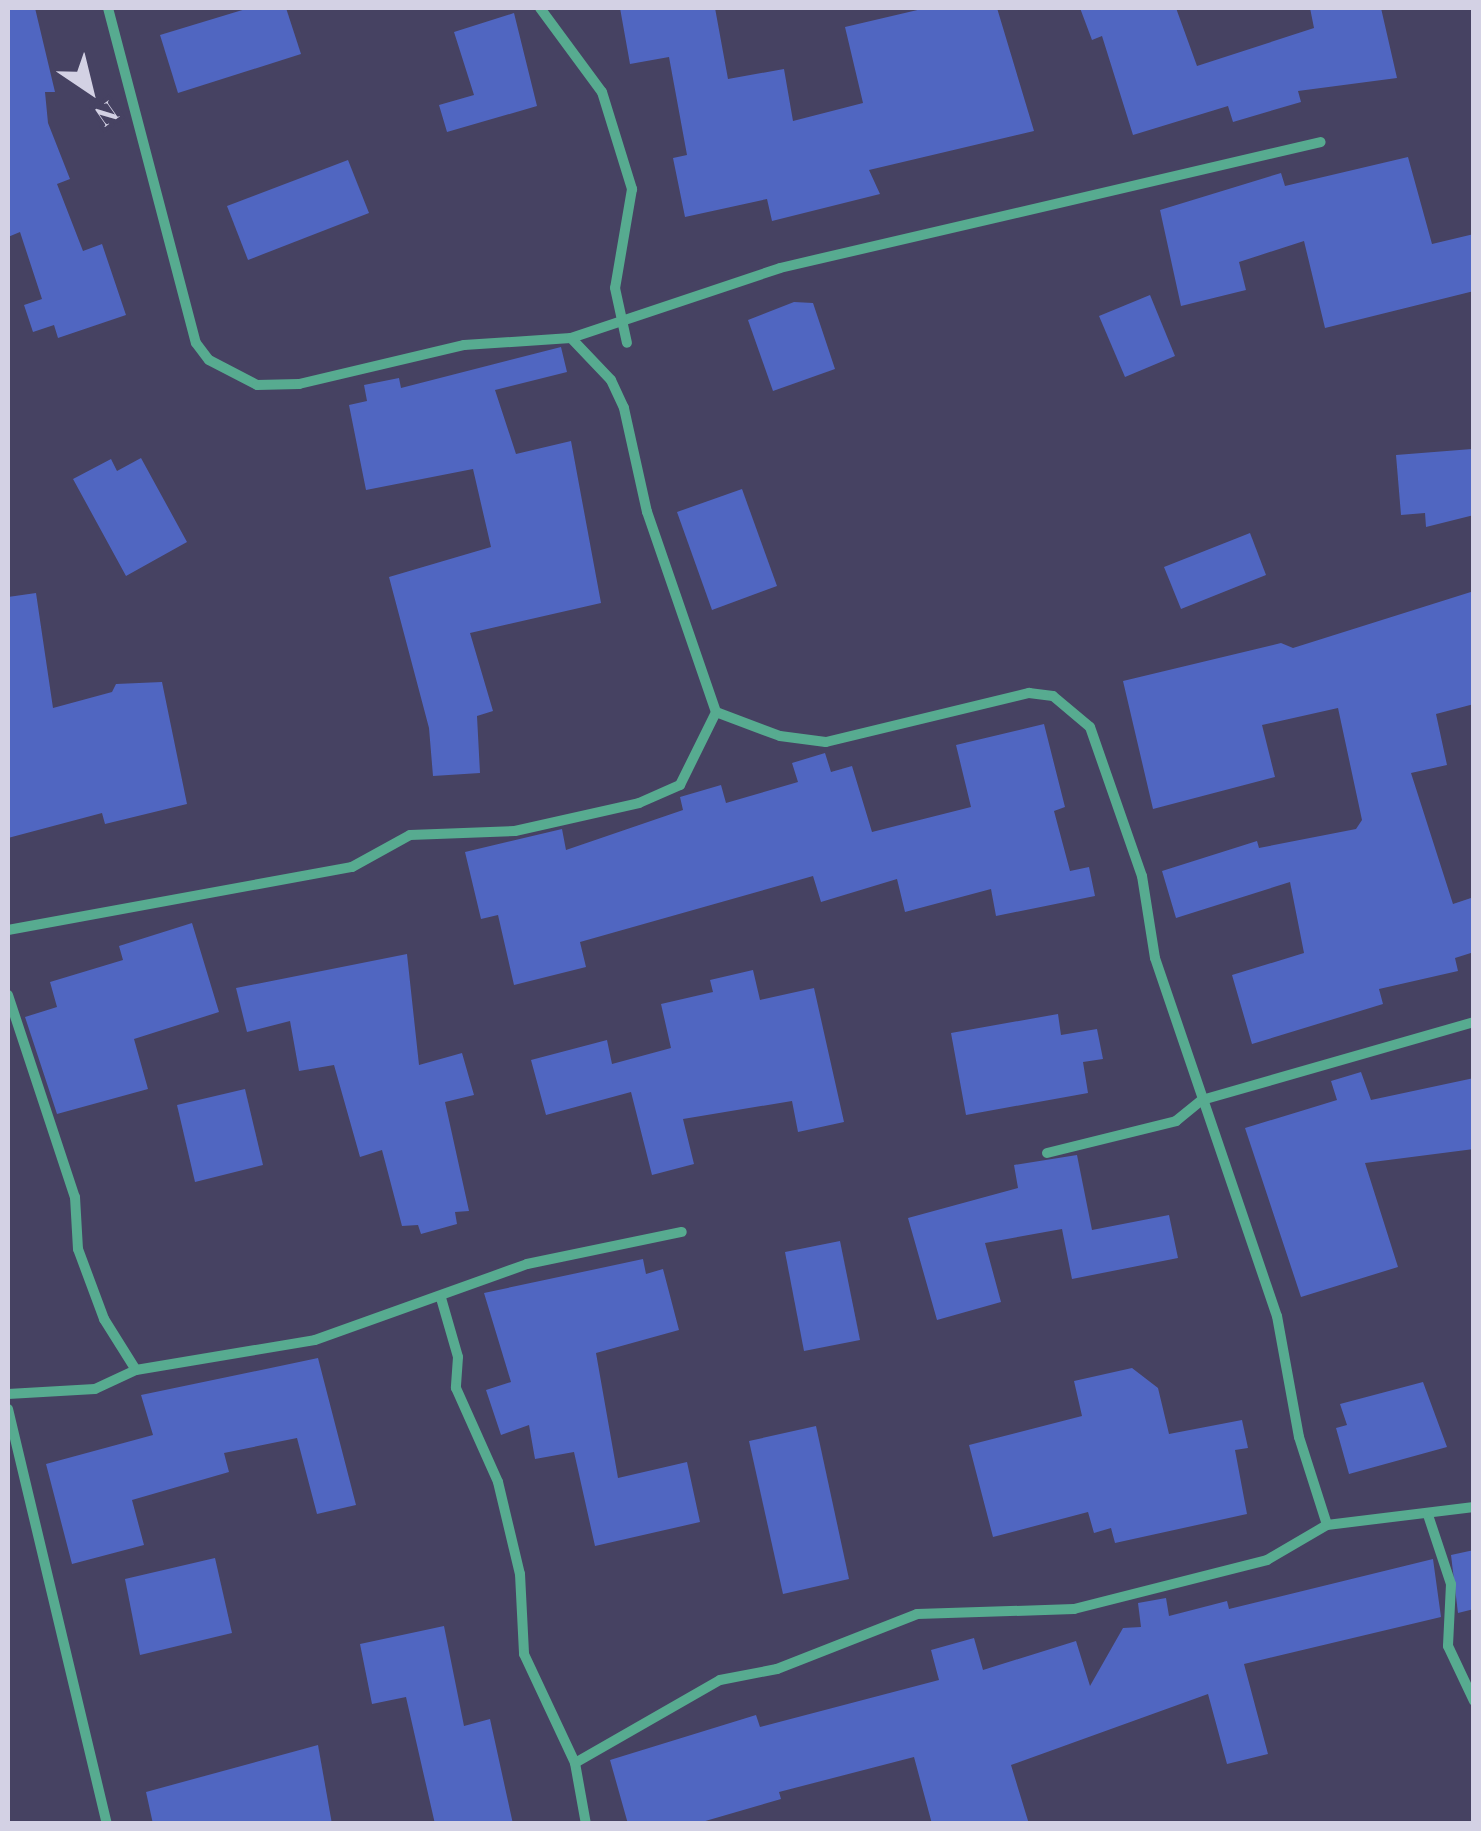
<!DOCTYPE html>
<html>
<head>
<meta charset="utf-8">
<style>
  body { margin:0 }
  #map { position:relative; width:1481px; height:1831px; overflow:hidden; background:#464262; font-family:"Playfair Display",serif }
  div>[style] { position:absolute }
  .building>* { inset:0; background:#5066c1 }
  .minor>* { height:10px; margin:-5px; padding:0 5px; transform-origin:5px; border-radius:5px; background:#57ab90 }
  span { translate:-50% -50%; white-space:nowrap; text-align:center; line-height:1.15; -webkit-text-stroke:8px #464262; paint-order:stroke }
  .frame { position:absolute; inset:0; border:10px solid #d3d1e4; pointer-events:none }
  .north { position:absolute; left:40px; top:40px; width:100px; height:100px; -webkit-text-stroke:8px #464262; paint-order:stroke; rotate:145deg; font-size:28px; font-weight:700; line-height:40px; text-align:center; color:#d3d1e4 }
  .north::after { content:''; display:block; margin:auto; width:35px; height:45px; background:#d3d1e4; clip-path:polygon(50% 0,100% 100%,50% 72%,0 100%) }
</style>
</head>
<body>
<div id="map">
  <div class="building">
    <div style="clip-path:polygon(8px 8px,35px 8px,55px 92px,45px 92px,48px 123px,70px 179px,57px 184px,83px 251px,102px 244px,126px 315px,58px 338px,54px 325px,33px 332px,24px 305px,42px 299px,20px 232px,8px 237px)"></div>
    <div style="clip-path:polygon(249px 8px,286px 8px,301px 54px,178px 93px,160px 35px)"></div>
    <div style="clip-path:polygon(620px 8px,715px 8px,728px 79px,784px 69px,793px 121px,863px 103px,845px 27px,926px 8px,997px 8px,1034px 131px,869px 170px,880px 194px,772px 221px,767px 199px,685px 217px,673px 158px,687px 155px,669px 57px,630px 64px)"></div>
    <div style="clip-path:polygon(1080px 8px,1176px 8px,1197px 66px,1314px 28px,1310px 8px,1381px 8px,1397px 78px,1298px 91px,1301px 102px,1233px 122px,1228px 106px,1133px 135px,1102px 36px,1092px 40px)"></div>
    <div style="clip-path:polygon(514px 13px,537px 106px,447px 132px,439px 105px,474px 95px,454px 32px)"></div>
    <div style="clip-path:polygon(1408px 157px,1432px 244px,1474px 234px,1474px 291px,1325px 328px,1304px 241px,1239px 262px,1246px 290px,1181px 306px,1160px 210px,1281px 173px,1285px 186px)"></div>
    <div style="clip-path:polygon(348px 160px,369px 213px,248px 260px,227px 206px)"></div>
    <div style="clip-path:polygon(1150px 295px,1175px 356px,1125px 377px,1099px 316px)"></div>
    <div style="clip-path:polygon(794px 302px,813px 303px,835px 369px,773px 391px,748px 320px)"></div>
    <div style="clip-path:polygon(561px 347px,567px 372px,495px 390px,516px 454px,571px 441px,601px 603px,470px 633px,493px 711px,477px 716px,480px 773px,433px 776px,429px 728px,389px 577px,491px 547px,473px 469px,366px 490px,349px 405px,367px 401px,364px 385px,399px 378px,401px 388px)"></div>
    <div style="clip-path:polygon(1472px 449px,1474px 515px,1426px 527px,1425px 513px,1401px 515px,1396px 455px)"></div>
    <div style="clip-path:polygon(141px 458px,187px 542px,126px 576px,73px 479px,111px 459px,117px 471px)"></div>
    <div style="clip-path:polygon(742px 489px,777px 586px,712px 610px,677px 512px)"></div>
    <div style="clip-path:polygon(1250px 533px,1266px 575px,1181px 609px,1164px 567px)"></div>
    <div style="clip-path:polygon(1474px 591px,1474px 704px,1436px 714px,1447px 765px,1411px 773px,1453px 904px,1474px 897px,1474px 952px,1455px 958px,1458px 971px,1379px 989px,1383px 1004px,1252px 1044px,1232px 975px,1304px 953px,1290px 882px,1176px 918px,1162px 871px,1257px 841px,1259px 848px,1356px 829px,1362px 820px,1338px 708px,1262px 725px,1275px 777px,1153px 809px,1123px 681px,1281px 643px,1293px 648px)"></div>
    <div style="clip-path:polygon(36px 593px,53px 708px,112px 692px,116px 684px,162px 682px,187px 804px,105px 824px,102px 813px,8px 838px,8px 597px)"></div>
    <div style="clip-path:polygon(1044px 724px,1065px 807px,1054px 811px,1070px 871px,1089px 867px,1095px 896px,996px 916px,991px 889px,905px 912px,897px 879px,821px 902px,813px 876px,580px 942px,586px 967px,514px 985px,498px 915px,481px 919px,465px 852px,562px 829px,566px 850px,683px 810px,680px 797px,721px 785px,726px 803px,798px 782px,792px 763px,825px 753px,831px 772px,852px 766px,872px 832px,971px 807px,956px 745px)"></div>
    <div style="clip-path:polygon(192px 923px,219px 1012px,134px 1039px,148px 1089px,57px 1114px,25px 1017px,57px 1007px,50px 982px,123px 960px,119px 946px)"></div>
    <div style="clip-path:polygon(407px 954px,419px 1065px,462px 1053px,474px 1095px,445px 1102px,469px 1211px,455px 1212px,457px 1224px,421px 1234px,418px 1225px,402px 1226px,382px 1150px,360px 1157px,334px 1065px,299px 1071px,290px 1021px,247px 1032px,236px 988px)"></div>
    <div style="clip-path:polygon(753px 970px,760px 1000px,814px 988px,844px 1122px,798px 1132px,792px 1101px,683px 1119px,694px 1164px,652px 1175px,631px 1092px,546px 1115px,531px 1060px,607px 1040px,612px 1064px,671px 1048px,661px 1004px,713px 992px,710px 980px)"></div>
    <div style="clip-path:polygon(1058px 1014px,1061px 1035px,1097px 1029px,1103px 1059px,1083px 1062px,1088px 1093px,966px 1115px,951px 1033px)"></div>
    <div style="clip-path:polygon(1361px 1072px,1371px 1100px,1474px 1078px,1474px 1149px,1365px 1163px,1398px 1267px,1301px 1297px,1245px 1128px,1337px 1100px,1331px 1081px)"></div>
    <div style="clip-path:polygon(245px 1089px,263px 1165px,195px 1182px,177px 1105px)"></div>
    <div style="clip-path:polygon(1077px 1155px,1092px 1230px,1169px 1215px,1178px 1258px,1072px 1279px,1062px 1229px,985px 1243px,1001px 1302px,937px 1320px,908px 1218px,1018px 1188px,1014px 1165px)"></div>
    <div style="clip-path:polygon(840px 1241px,860px 1340px,804px 1351px,785px 1252px)"></div>
    <div style="clip-path:polygon(643px 1259px,646px 1274px,663px 1269px,679px 1330px,596px 1353px,618px 1478px,687px 1462px,700px 1522px,595px 1546px,574px 1452px,535px 1459px,529px 1425px,501px 1435px,486px 1390px,511px 1382px,484px 1293px)"></div>
    <div style="clip-path:polygon(318px 1358px,356px 1505px,317px 1514px,297px 1438px,224px 1453px,229px 1472px,132px 1500px,144px 1545px,72px 1564px,46px 1464px,153px 1435px,141px 1395px)"></div>
    <div style="clip-path:polygon(1132px 1368px,1158px 1388px,1169px 1434px,1242px 1420px,1248px 1448px,1235px 1450px,1247px 1514px,1115px 1543px,1111px 1528px,1094px 1533px,1088px 1512px,993px 1537px,969px 1445px,1082px 1416px,1074px 1381px)"></div>
    <div style="clip-path:polygon(1423px 1382px,1447px 1447px,1349px 1474px,1336px 1428px,1347px 1425px,1340px 1404px)"></div>
    <div style="clip-path:polygon(816px 1426px,849px 1579px,783px 1594px,749px 1441px)"></div>
    <div style="clip-path:polygon(1474px 1550px,1474px 1609px,1458px 1613px,1451px 1555px)"></div>
    <div style="clip-path:polygon(215px 1558px,232px 1633px,140px 1655px,125px 1579px)"></div>
    <div style="clip-path:polygon(1433px 1559px,1441px 1617px,1244px 1664px,1268px 1754px,1227px 1764px,1208px 1694px,1011px 1765px,1029px 1824px,932px 1824px,914px 1757px,779px 1792px,781px 1799px,695px 1824px,628px 1824px,610px 1760px,756px 1715px,760px 1727px,939px 1680px,931px 1650px,974px 1638px,983px 1670px,1076px 1641px,1090px 1686px,1123px 1628px,1141px 1627px,1138px 1603px,1166px 1598px,1169px 1616px,1227px 1601px,1229px 1609px)"></div>
    <div style="clip-path:polygon(444px 1626px,464px 1726px,490px 1719px,513px 1824px,435px 1824px,406px 1697px,372px 1704px,360px 1644px)"></div>
    <div style="clip-path:polygon(318px 1745px,332px 1824px,153px 1824px,146px 1792px)"></div>
  </div>
  <div class="minor">
    <div style="left:108px;top:8px;width:346px;rotate:75.3deg"></div>
    <div style="left:196px;top:343px;width:21px;rotate:53deg"></div>
    <div style="left:209px;top:360px;width:54px;rotate:27.5deg"></div>
    <div style="left:257px;top:385px;width:42px;rotate:-1.4deg"></div>
    <div style="left:299px;top:384px;width:170px;rotate:-13.3deg"></div>
    <div style="left:464px;top:345px;width:107px;rotate:-3.7deg"></div>
    <div style="left:571px;top:338px;width:220px;rotate:-18.5deg"></div>
    <div style="left:780px;top:268px;width:555px;rotate:-13.11deg"></div>
    <div style="left:540px;top:8px;width:104px;rotate:53.6deg"></div>
    <div style="left:602px;top:92px;width:102px;rotate:72.8deg"></div>
    <div style="left:632px;top:189px;width:100px;rotate:99.7deg"></div>
    <div style="left:615px;top:288px;width:56px;rotate:77.7deg"></div>
    <div style="left:716px;top:712px;width:68px;rotate:20.6deg"></div>
    <div style="left:780px;top:736px;width:46px;rotate:7.4deg"></div>
    <div style="left:826px;top:742px;width:209px;rotate:-13.6deg"></div>
    <div style="left:1029px;top:693px;width:24px;rotate:7deg"></div>
    <div style="left:1053px;top:696px;width:48px;rotate:40deg"></div>
    <div style="left:1090px;top:727px;width:158px;rotate:70.8deg"></div>
    <div style="left:1142px;top:876px;width:83px;rotate:81deg"></div>
    <div style="left:1155px;top:958px;width:378px;rotate:71.2deg"></div>
    <div style="left:1277px;top:1316px;width:123px;rotate:79.7deg"></div>
    <div style="left:1299px;top:1437px;width:92px;rotate:72.3deg"></div>
    <div style="left:8px;top:930px;width:350px;rotate:-10.4deg"></div>
    <div style="left:352px;top:867px;width:66px;rotate:-28.9deg"></div>
    <div style="left:410px;top:835px;width:105px;rotate:-2.2deg"></div>
    <div style="left:515px;top:831px;width:127px;rotate:-12.7deg"></div>
    <div style="left:639px;top:803px;width:45px;rotate:-23.7deg"></div>
    <div style="left:680px;top:785px;width:81px;rotate:-63.7deg"></div>
    <div style="left:716px;top:712px;width:212px;rotate:-109deg"></div>
    <div style="left:647px;top:512px;width:107px;rotate:-102.5deg"></div>
    <div style="left:624px;top:408px;width:31px;rotate:-115deg"></div>
    <div style="left:611px;top:380px;width:58px;rotate:-133.6deg"></div>
    <div style="left:8px;top:995px;width:213px;rotate:71.7deg"></div>
    <div style="left:75px;top:1197px;width:52px;rotate:86.7deg"></div>
    <div style="left:78px;top:1249px;width:75px;rotate:69.6deg"></div>
    <div style="left:104px;top:1319px;width:60px;rotate:57.9deg"></div>
    <div style="left:1047px;top:1153px;width:133px;rotate:-13.9deg"></div>
    <div style="left:1176px;top:1121px;width:33px;rotate:-39deg"></div>
    <div style="left:1202px;top:1100px;width:283px;rotate:-16deg"></div>
    <div style="left:441px;top:1298px;width:61px;rotate:73.9deg"></div>
    <div style="left:458px;top:1357px;width:31px;rotate:94deg"></div>
    <div style="left:456px;top:1388px;width:103px;rotate:65.9deg"></div>
    <div style="left:498px;top:1482px;width:95px;rotate:76.6deg"></div>
    <div style="left:520px;top:1574px;width:80px;rotate:87.1deg"></div>
    <div style="left:524px;top:1654px;width:120px;rotate:64.9deg"></div>
    <div style="left:575px;top:1763px;width:62px;rotate:79.8deg"></div>
    <div style="left:8px;top:1394px;width:87px;rotate:-3.3deg"></div>
    <div style="left:95px;top:1389px;width:45px;rotate:-24.9deg"></div>
    <div style="left:136px;top:1370px;width:181px;rotate:-9.5deg"></div>
    <div style="left:315px;top:1340px;width:225px;rotate:-19.7deg"></div>
    <div style="left:527px;top:1264px;width:158px;rotate:-11.7deg"></div>
    <div style="left:8px;top:1409px;width:427px;rotate:76.6deg"></div>
    <div style="left:1428px;top:1515px;width:73px;rotate:71.6deg"></div>
    <div style="left:1451px;top:1584px;width:62px;rotate:92.8deg"></div>
    <div style="left:1448px;top:1646px;width:61px;rotate:64.7deg"></div>
    <div style="left:575px;top:1763px;width:167px;rotate:-29.8deg"></div>
    <div style="left:720px;top:1680px;width:58px;rotate:-10.9deg"></div>
    <div style="left:777px;top:1669px;width:150px;rotate:-21.4deg"></div>
    <div style="left:917px;top:1614px;width:157px;rotate:-1.8deg"></div>
    <div style="left:1074px;top:1609px;width:199px;rotate:-14.2deg"></div>
    <div style="left:1267px;top:1560px;width:69px;rotate:-30.3deg"></div>
    <div style="left:1327px;top:1525px;width:148px;rotate:-7deg"></div>
  </div>
  <div class="frame"></div>
  <div class="north">N</div>
</div>
</body>
</html>
